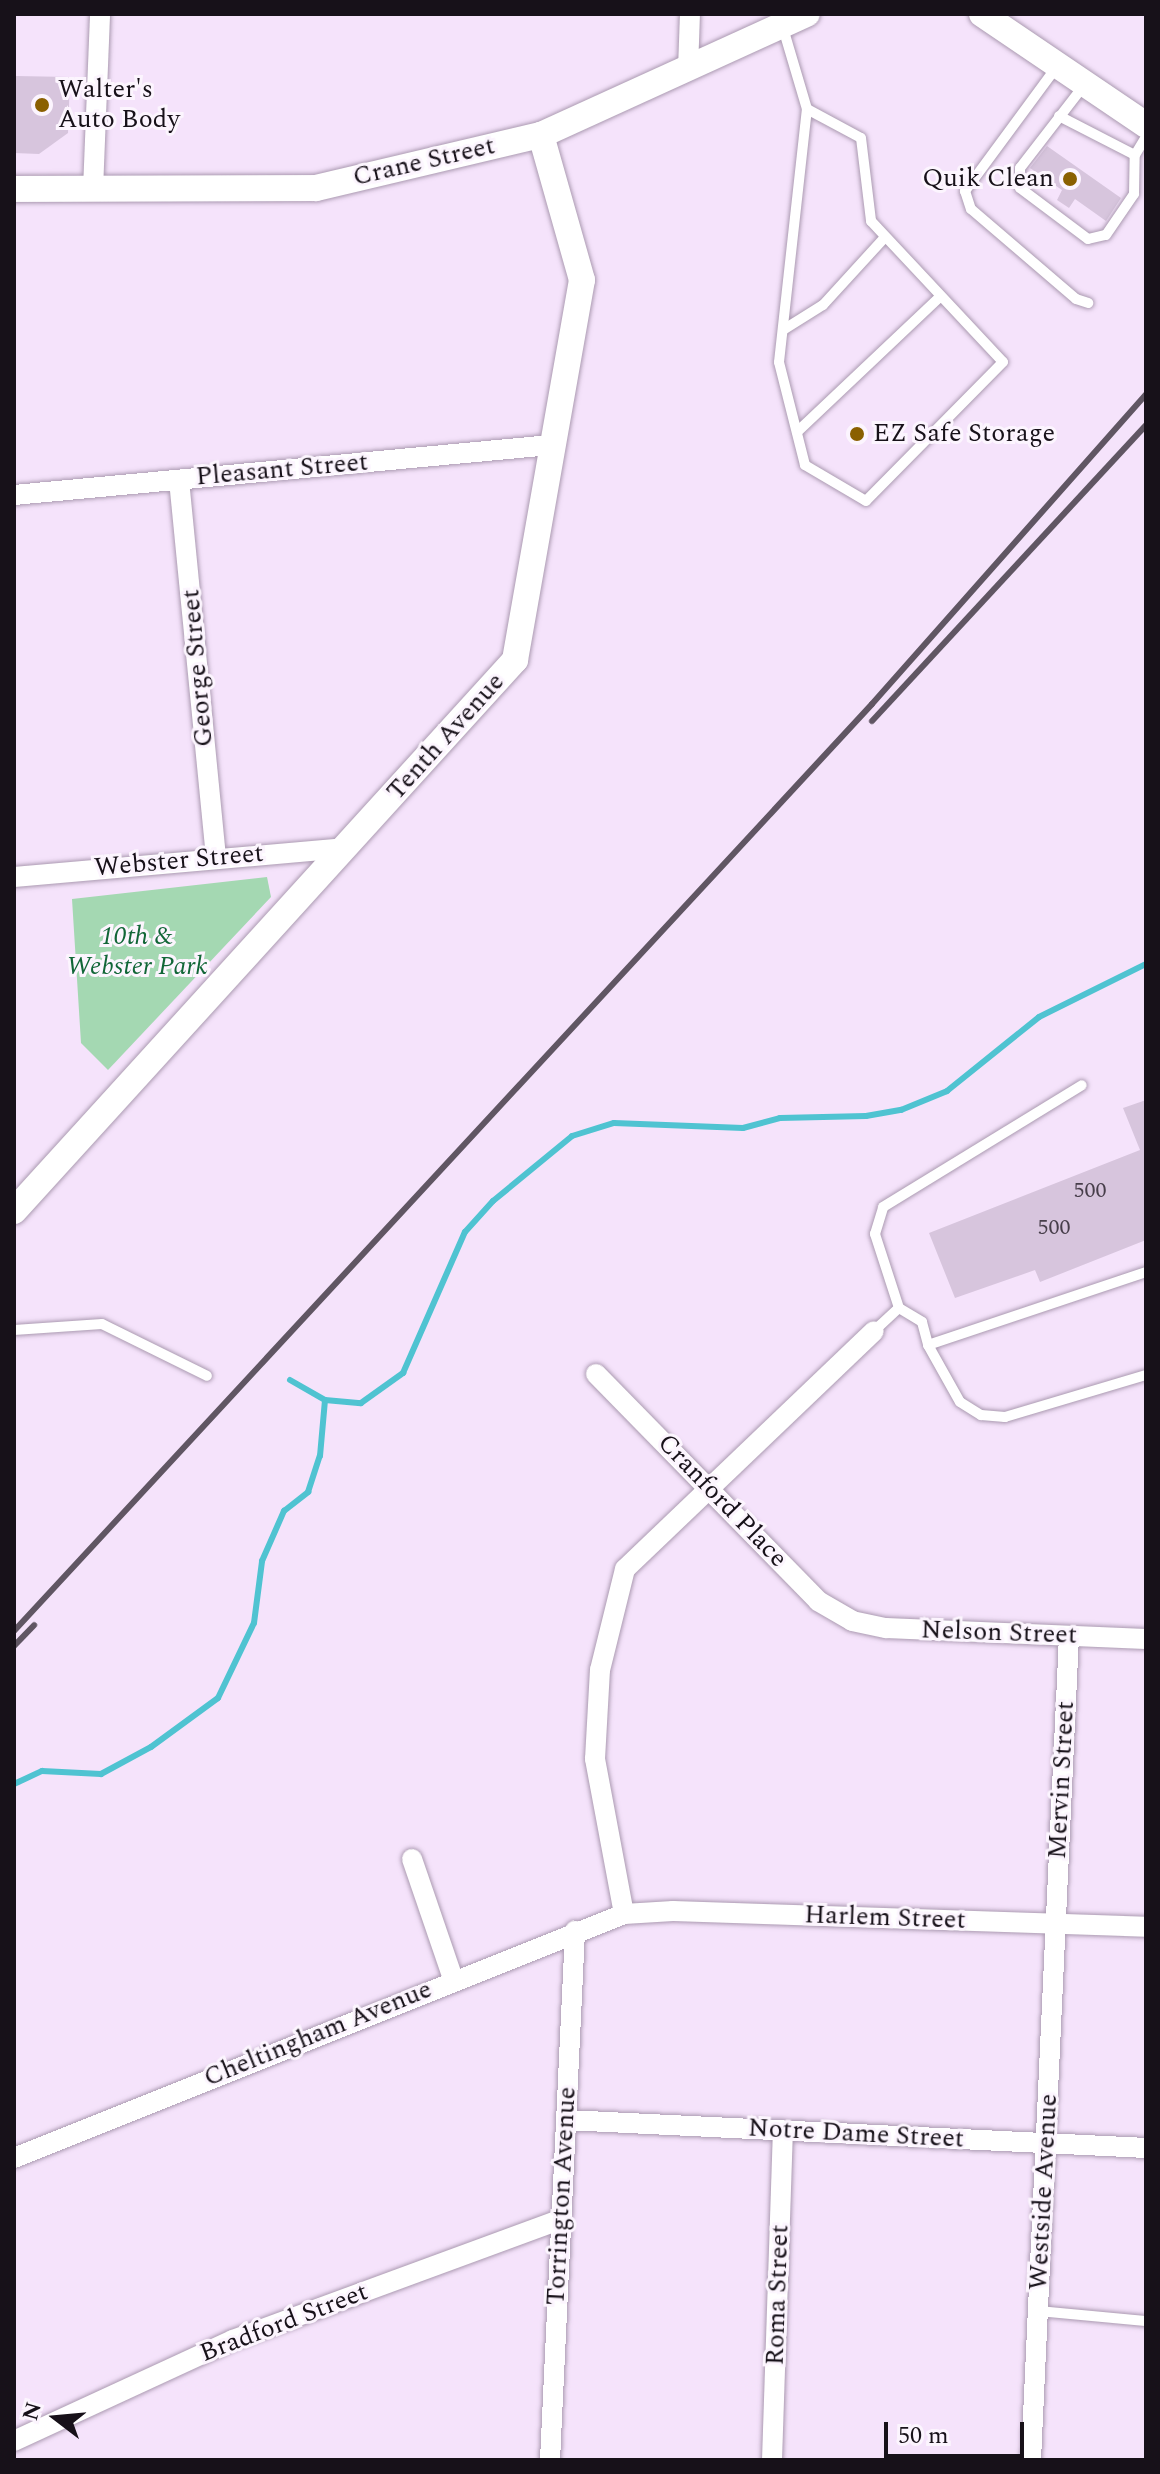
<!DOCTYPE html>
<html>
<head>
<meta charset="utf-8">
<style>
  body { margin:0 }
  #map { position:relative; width:1160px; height:2474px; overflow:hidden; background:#f5e3fb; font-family:Spectral,serif }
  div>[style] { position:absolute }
  .green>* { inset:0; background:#a4d8b2 }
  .stream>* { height:6px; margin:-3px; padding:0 3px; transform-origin:3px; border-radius:3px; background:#4fc3d1 }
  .building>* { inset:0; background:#d7c5dd }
  .roads { filter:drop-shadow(0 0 2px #ab9ab1) drop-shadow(0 0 2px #ab9ab1) }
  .service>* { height:10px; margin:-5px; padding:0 5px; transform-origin:5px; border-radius:5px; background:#fff }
  .minor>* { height:20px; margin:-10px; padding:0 10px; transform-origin:10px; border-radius:10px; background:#fff }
  .tertiary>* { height:26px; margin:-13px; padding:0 13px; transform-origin:13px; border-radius:13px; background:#fff }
  .rail>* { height:6px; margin:-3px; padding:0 3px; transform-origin:3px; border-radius:3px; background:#605663 }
  .dots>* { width:22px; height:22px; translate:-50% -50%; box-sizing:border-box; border:4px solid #fcf5fe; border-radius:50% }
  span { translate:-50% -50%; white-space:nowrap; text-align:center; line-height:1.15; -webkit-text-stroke:6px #fcf5fe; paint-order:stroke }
  .number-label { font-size:22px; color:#473e4a }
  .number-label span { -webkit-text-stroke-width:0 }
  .poi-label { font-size:26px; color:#171119 }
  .left { translate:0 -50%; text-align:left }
  .right { translate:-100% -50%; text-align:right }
  .street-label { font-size:26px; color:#171119 }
  .park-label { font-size:26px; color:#116637; font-style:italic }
  .frame { position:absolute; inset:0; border:16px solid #171119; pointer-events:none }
  .north { position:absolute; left:16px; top:2378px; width:80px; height:80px; -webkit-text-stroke:6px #fcf5fe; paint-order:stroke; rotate:286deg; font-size:22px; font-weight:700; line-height:32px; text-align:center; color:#171119 }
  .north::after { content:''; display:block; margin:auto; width:28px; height:36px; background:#171119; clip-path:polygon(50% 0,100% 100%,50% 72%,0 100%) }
  .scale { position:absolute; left:884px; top:2422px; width:140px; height:36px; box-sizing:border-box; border:4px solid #171119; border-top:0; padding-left:10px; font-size:24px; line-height:28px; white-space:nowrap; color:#171119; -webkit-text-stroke:6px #fcf5fe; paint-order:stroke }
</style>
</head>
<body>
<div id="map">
  <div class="green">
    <div style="clip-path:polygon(267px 877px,271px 897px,108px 1070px,81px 1043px,72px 899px)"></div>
  </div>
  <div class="stream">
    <div style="left:290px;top:1380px;width:40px;rotate:29.7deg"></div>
    <div style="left:14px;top:1784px;width:31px;rotate:-25deg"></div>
    <div style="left:42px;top:1771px;width:59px;rotate:2.9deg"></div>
    <div style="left:101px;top:1774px;width:57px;rotate:-28.4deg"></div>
    <div style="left:151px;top:1747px;width:83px;rotate:-36.2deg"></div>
    <div style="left:218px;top:1698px;width:83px;rotate:-64.4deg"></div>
    <div style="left:254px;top:1623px;width:63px;rotate:-82.6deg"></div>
    <div style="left:262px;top:1561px;width:55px;rotate:-66.3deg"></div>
    <div style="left:284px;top:1511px;width:31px;rotate:-38deg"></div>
    <div style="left:308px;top:1492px;width:38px;rotate:-72deg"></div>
    <div style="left:320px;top:1456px;width:56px;rotate:-84.9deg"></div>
    <div style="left:325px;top:1400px;width:36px;rotate:5deg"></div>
    <div style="left:361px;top:1403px;width:52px;rotate:-35.5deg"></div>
    <div style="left:403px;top:1373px;width:154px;rotate:-66.3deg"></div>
    <div style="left:465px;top:1232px;width:42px;rotate:-47.9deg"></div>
    <div style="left:493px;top:1201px;width:102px;rotate:-39.4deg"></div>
    <div style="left:572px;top:1136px;width:44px;rotate:-17.2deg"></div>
    <div style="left:614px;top:1123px;width:129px;rotate:2.2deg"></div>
    <div style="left:743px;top:1128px;width:38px;rotate:-15deg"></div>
    <div style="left:780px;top:1118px;width:86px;rotate:-1.3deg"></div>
    <div style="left:866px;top:1116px;width:36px;rotate:-10deg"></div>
    <div style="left:901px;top:1110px;width:50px;rotate:-22.4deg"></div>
    <div style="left:947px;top:1091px;width:118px;rotate:-38.8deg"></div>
    <div style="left:1039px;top:1017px;width:119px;rotate:-26.4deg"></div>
  </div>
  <div class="building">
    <div style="clip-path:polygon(16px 76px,70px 77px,68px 133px,39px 154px,14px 153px)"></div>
    <div style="clip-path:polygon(1047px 146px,1121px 198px,1106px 221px,1075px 199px,1069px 208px,1057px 200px,1062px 190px,1030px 168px)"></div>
    <div style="clip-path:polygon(1146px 1100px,1146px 1240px,1040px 1282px,1035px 1270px,955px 1298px,929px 1233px,1140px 1150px,1123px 1108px)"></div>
  </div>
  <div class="roads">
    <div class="service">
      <div style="left:783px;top:28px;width:84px;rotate:73.5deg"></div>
      <div style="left:807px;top:109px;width:61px;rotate:28.2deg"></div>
      <div style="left:861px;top:138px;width:84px;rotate:83.1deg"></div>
      <div style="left:871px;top:221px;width:193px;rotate:46.9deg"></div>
      <div style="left:1003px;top:362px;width:195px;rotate:134.6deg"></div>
      <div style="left:866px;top:501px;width:71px;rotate:-149.5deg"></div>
      <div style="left:805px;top:465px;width:106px;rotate:-104.2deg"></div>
      <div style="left:779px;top:362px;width:255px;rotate:-83.7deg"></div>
      <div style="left:1058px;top:65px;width:157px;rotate:126.4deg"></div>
      <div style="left:965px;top:191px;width:19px;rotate:72deg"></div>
      <div style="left:971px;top:209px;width:138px;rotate:40.6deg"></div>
      <div style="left:1076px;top:299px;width:13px;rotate:18deg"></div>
      <div style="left:1085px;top:84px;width:106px;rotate:127.7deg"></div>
      <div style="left:1020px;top:168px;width:20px;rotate:90deg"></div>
      <div style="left:1020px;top:188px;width:85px;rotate:36.9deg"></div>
      <div style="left:1088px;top:239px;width:18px;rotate:-13deg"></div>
      <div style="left:1106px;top:235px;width:50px;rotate:-55.7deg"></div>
      <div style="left:1134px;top:194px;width:39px;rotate:-89deg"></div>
      <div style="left:1135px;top:155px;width:21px;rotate:-59deg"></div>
      <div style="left:1059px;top:116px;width:85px;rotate:27.2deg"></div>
      <div style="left:783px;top:330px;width:47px;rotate:-32deg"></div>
      <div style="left:823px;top:305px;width:92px;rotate:-47.6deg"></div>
      <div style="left:797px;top:432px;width:197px;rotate:-43.4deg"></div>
      <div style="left:899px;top:1308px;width:27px;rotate:31deg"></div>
      <div style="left:922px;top:1322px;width:24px;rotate:75deg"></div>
      <div style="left:928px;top:1345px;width:65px;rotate:60.7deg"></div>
      <div style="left:960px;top:1402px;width:25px;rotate:32deg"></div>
      <div style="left:981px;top:1415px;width:24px;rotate:5deg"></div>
      <div style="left:1005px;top:1417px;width:147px;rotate:-16.6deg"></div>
      <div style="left:14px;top:1330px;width:88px;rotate:-3.9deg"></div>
      <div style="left:102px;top:1324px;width:117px;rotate:26.3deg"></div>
      <div style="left:874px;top:1331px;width:34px;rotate:-43deg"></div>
      <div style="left:899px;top:1308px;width:78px;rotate:-108deg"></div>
      <div style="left:875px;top:1234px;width:28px;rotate:-73deg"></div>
      <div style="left:883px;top:1207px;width:233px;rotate:-31.5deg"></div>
      <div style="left:928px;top:1345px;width:230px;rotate:-18.5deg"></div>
      <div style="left:1038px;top:2311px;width:108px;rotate:5.3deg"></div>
    </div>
    <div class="minor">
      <div style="left:688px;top:70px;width:56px;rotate:-88deg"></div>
      <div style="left:93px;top:190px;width:176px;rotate:-87.7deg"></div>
      <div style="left:179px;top:480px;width:379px;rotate:84.4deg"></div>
      <div style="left:14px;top:495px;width:539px;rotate:-5.32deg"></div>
      <div style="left:14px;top:877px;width:331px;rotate:-5deg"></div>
      <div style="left:596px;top:1374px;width:318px;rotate:45.6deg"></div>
      <div style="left:818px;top:1601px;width:39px;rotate:30deg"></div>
      <div style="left:852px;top:1621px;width:35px;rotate:12deg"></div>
      <div style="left:886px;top:1628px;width:260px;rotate:2.4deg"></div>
      <div style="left:412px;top:1859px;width:127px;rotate:71.1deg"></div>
      <div style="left:624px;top:1914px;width:158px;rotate:-100.6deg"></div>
      <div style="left:595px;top:1759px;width:89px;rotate:-86.8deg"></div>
      <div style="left:600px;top:1670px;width:104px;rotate:-76.1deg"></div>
      <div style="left:625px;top:1569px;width:344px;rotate:-43.7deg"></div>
      <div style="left:566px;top:2120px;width:581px;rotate:2.76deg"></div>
      <div style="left:14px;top:2158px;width:657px;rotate:-21.8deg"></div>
      <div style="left:624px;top:1914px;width:49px;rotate:-3.5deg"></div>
      <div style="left:673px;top:1911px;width:473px;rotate:1.9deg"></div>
      <div style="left:14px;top:2441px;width:241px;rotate:-24.8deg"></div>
      <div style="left:233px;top:2340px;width:348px;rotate:-20.2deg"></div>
      <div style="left:550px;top:2460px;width:530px;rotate:-87.29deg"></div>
      <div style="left:772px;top:2460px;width:330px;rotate:-88.1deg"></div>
      <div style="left:1031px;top:2460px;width:825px;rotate:-87.36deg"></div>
    </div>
    <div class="tertiary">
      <div style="left:982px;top:14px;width:198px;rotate:34.1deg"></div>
      <div style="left:14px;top:189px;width:302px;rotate:-0.2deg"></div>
      <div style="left:316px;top:188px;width:231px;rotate:-13.3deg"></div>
      <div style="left:541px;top:135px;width:292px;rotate:-24.5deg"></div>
      <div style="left:14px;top:1211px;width:745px;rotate:-47.72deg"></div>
      <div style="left:515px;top:660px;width:386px;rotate:-80deg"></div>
      <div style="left:582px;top:280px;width:151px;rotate:-105.8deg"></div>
    </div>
  </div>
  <div class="rail">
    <div style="left:872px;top:721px;width:403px;rotate:-47.2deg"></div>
    <div style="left:14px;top:1631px;width:1263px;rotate:-47.21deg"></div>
    <div style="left:872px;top:704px;width:414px;rotate:-48.5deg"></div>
    <div style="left:14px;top:1646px;width:29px;rotate:-46deg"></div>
  </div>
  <div class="dots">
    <div style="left:42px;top:105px;background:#8a6000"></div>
    <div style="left:1070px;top:179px;background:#8a6000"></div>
    <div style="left:857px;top:434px;background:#8a6000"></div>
  </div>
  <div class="number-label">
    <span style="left:1090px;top:1191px">500</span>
    <span style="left:1054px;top:1228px">500</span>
  </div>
  <div class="poi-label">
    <span class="left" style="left:58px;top:105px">Walter's<br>Auto Body</span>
    <span class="right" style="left:1054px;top:179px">Quik Clean</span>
    <span class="left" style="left:873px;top:434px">EZ Safe Storage</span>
  </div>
  <div class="street-label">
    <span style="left:424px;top:162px;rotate:-13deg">Crane Street</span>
    <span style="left:282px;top:470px;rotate:-5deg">Pleasant Street</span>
    <span style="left:198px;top:668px;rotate:-95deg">George Street</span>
    <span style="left:446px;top:737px;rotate:-48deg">Tenth Avenue</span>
    <span style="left:179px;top:861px;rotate:-5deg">Webster Street</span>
    <span style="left:722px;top:1501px;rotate:46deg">Cranford Place</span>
    <span style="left:999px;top:1633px;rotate:2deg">Nelson Street</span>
    <span style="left:1062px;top:1780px;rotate:-87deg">Mervin Street</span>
    <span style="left:885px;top:1918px;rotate:2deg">Harlem Street</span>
    <span style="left:318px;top:2034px;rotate:-22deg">Cheltingham Avenue</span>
    <span style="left:856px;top:2134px;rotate:3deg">Notre Dame Street</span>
    <span style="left:1044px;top:2192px;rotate:-87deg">Westside Avenue</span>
    <span style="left:562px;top:2196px;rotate:-87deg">Torrington Avenue</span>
    <span style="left:778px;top:2295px;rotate:-88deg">Roma Street</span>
    <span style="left:284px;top:2323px;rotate:-21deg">Bradford Street</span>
  </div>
  <div class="park-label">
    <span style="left:137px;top:952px">10th &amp;<br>Webster Park</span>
  </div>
  <div class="frame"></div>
  <div class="north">N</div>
  <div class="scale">50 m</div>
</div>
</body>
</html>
